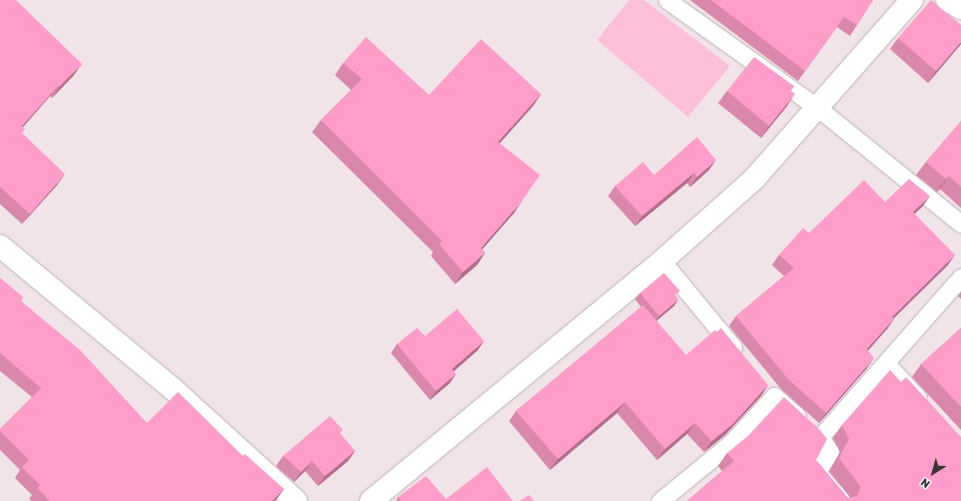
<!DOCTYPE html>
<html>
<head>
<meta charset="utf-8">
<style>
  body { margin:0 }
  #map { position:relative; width:961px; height:501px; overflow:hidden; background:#f1e4e9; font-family:Rubik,sans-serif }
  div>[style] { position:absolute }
  .green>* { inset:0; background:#febfda }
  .roads { filter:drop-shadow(0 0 1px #bfb2b7) drop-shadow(0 0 1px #bfb2b7) }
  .service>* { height:17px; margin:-8.5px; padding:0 8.5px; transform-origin:8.5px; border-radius:8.5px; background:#fff }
  .minor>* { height:22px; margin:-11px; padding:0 11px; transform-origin:11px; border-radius:11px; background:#fff }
  .wall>* { inset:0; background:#da87ad }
  .shaded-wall>* { inset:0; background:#b26e8d }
  .building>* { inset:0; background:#fe9dc9 }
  span { translate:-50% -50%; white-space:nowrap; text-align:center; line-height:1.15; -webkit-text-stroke:3.5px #fff1f6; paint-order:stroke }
  .north { position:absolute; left:913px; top:453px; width:40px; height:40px; -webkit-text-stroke:3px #fff1f6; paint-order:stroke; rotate:217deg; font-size:11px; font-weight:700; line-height:16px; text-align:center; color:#3b3638 }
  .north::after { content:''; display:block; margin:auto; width:14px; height:18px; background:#3b3638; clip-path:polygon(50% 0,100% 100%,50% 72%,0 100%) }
</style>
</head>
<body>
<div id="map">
  <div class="green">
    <div style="clip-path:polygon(629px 0,644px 0,730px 66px,688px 117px,597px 40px)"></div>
  </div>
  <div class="roads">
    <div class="service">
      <div style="left:667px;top:0;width:186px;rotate:35.6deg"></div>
      <div style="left:818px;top:108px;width:184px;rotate:39deg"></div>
      <div style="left:662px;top:261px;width:112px;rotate:50.5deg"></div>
      <div style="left:886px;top:363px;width:47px;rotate:47.6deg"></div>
      <div style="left:660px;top:501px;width:93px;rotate:-39.3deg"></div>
      <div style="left:732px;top:442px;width:62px;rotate:-47.6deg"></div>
      <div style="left:774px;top:396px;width:30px;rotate:41deg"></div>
      <div style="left:842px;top:501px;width:38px;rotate:-131deg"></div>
      <div style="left:817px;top:472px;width:24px;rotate:-57deg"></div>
      <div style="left:830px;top:452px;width:18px;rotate:-124deg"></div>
      <div style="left:820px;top:437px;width:213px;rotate:-48.6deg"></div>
    </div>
    <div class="minor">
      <div style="left:947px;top:0;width:16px;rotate:30deg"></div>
      <div style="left:0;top:246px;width:226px;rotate:39.6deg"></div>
      <div style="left:174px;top:390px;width:165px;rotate:42.3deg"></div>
      <div style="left:371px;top:501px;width:377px;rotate:-39.5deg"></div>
      <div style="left:662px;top:261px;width:123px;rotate:-41.7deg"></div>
      <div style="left:754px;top:179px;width:239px;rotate:-48.6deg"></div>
    </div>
  </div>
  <div class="wall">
    <div style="clip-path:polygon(0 0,74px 75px,52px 98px,50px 96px,23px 127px,22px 133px,57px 185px,22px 224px,0 204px)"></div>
    <div style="clip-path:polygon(690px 0,873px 0,850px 36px,837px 27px,798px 81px)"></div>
    <div style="clip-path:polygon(898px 38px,961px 44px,928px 83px,890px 49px)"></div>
    <div style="clip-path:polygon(343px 63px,429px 95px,541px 94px,533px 106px,500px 143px,514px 213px,482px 249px,485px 253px,477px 265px,455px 284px,431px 256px,433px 252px,312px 132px,321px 120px,351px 90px,335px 75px)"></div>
    <div style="clip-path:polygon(727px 91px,791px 91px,787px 106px,761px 138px,718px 103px)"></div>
    <div style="clip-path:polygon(961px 121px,961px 208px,940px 189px,937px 192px,916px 175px,926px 162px)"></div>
    <div style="clip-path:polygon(709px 170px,690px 187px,687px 183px,635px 226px,608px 196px,615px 186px,654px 175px)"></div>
    <div style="clip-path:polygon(885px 202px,923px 206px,914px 214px,948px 265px,893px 318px,894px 319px,887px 329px,868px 351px,867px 368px,819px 423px,781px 389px,729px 326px,736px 316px,784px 276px,772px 265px,779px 255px,809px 233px)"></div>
    <div style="clip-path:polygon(0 278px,23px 297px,21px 300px,22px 302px,147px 423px,243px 456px,284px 489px,276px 500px,275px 501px,31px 501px,29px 499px,32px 495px,15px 478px,20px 470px,0 450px,0 429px,32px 397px,0 371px)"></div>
    <div style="clip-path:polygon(961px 292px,961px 299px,958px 296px)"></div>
    <div style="clip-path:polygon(640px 293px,676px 296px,678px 300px,674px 306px,656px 321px,686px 355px,768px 385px,761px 396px,725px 435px,704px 452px,687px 434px,657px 460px,617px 413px,550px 470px,509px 421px,516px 411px,641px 307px,635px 299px)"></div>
    <div style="clip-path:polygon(961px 328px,961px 430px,912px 377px,921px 364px)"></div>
    <div style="clip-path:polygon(425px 336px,478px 350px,454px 371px,450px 383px,430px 400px,391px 353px,397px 344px)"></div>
    <div style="clip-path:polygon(901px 382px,961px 501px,687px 501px,722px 471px,718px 466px,727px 453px,816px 460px,848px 498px,850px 497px,829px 471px,840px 452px,833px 438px,842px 425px)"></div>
    <div style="clip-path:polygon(340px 434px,355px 451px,348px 461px,318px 486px,305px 471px,294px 482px,276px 466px,283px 456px)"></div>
    <div style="clip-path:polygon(398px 497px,446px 499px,513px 501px,396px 501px)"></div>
  </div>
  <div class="shaded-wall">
    <div style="clip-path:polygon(961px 42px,961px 44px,928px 83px,936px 71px)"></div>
    <div style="clip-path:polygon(82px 64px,74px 75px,52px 98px,59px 87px)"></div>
    <div style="clip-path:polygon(58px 86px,50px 96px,15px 136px,22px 126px)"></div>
    <div style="clip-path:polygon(541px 94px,533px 106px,490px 154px,498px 142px)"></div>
    <div style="clip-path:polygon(795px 94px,787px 106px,761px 138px,769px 126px)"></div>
    <div style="clip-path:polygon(716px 160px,709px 170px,690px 187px,697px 177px)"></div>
    <div style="clip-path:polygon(694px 173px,687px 183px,635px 226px,642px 216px)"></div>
    <div style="clip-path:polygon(65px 174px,57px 185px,22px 224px,30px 214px)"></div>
    <div style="clip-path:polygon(949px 176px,940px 189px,937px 192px,946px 179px)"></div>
    <div style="clip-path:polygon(930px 196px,923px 206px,906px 222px,913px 212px)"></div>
    <div style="clip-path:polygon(522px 201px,514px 213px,473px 260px,481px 248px)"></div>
    <div style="clip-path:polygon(485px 253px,477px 265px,455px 284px,463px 272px)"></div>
    <div style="clip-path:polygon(955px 255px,948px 265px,885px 327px,892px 317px)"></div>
    <div style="clip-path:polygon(678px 300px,674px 306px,654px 323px,659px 316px)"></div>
    <div style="clip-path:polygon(894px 319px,887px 329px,860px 359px,867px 349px)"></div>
    <div style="clip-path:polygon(484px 341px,478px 350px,446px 378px,452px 369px)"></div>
    <div style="clip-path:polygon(874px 358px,867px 368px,819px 423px,826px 413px)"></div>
    <div style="clip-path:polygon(456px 374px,450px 383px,430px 400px,436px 391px)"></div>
    <div style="clip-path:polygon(768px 385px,761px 396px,725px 435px,704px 452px,712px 441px)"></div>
    <div style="clip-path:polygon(625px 402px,617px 413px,550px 470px,558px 459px)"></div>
    <div style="clip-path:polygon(695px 423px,687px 434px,657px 460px,665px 449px)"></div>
    <div style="clip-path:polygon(355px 451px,348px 461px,318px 486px,325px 476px)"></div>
    <div style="clip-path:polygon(312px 461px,305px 471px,294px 482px,301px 472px)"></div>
    <div style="clip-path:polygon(284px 489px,275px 501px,272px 501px)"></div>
  </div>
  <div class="building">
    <div style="clip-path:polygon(0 0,16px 0,82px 64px,59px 87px,58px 86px,22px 126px,25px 129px,22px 133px,65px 174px,30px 214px,0 187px)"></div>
    <div style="clip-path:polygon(711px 0,873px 0,857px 25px,844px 17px,805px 71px)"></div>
    <div style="clip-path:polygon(931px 0,961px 25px,961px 42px,936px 71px,898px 38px)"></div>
    <div style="clip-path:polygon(366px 37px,429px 95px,481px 39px,541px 94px,498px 142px,540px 175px,522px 201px,481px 248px,485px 253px,463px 272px,439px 244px,442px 241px,321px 120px,362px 79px,343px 63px)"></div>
    <div style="clip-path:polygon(754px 57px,794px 86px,791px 91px,795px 94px,769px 126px,727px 91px)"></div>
    <div style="clip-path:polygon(961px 121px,961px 187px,949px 176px,946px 179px,926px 162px)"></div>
    <div style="clip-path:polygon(697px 137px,716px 160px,697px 177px,694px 173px,642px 216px,615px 186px,643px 162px,654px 175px)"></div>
    <div style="clip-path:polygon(909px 179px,930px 196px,913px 212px,955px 255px,892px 317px,894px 319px,867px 349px,874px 358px,826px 413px,788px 379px,736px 316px,794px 268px,779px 255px,803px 228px,809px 233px,864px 180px,885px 202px)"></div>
    <div style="clip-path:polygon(664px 273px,680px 291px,675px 295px,678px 300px,659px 316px,640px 293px)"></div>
    <div style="clip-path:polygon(0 278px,23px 297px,20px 299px,22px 302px,81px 351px,147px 423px,178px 392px,243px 456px,245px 454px,284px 489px,272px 501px,50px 501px,37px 488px,40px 485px,22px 467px,29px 460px,0 431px,0 429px,41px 388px,0 353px)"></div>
    <div style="clip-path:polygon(643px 305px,686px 355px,715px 330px,717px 332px,721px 328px,768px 385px,733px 424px,712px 441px,695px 423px,665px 449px,625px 402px,558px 459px,516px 411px)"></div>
    <div style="clip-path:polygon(457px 309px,484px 341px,452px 369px,456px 374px,436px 391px,397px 344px,417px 328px,425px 336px)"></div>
    <div style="clip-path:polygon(961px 328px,961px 407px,921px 364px)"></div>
    <div style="clip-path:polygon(890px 370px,901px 382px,906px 377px,961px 437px,961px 501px,687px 501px,734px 461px,727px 453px,748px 436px,784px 397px,821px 431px,827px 439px,816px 460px,848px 498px,857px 496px,861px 487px,839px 458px,849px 439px,842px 425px)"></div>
    <div style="clip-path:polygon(330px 416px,343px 430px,340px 433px,355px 451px,325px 476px,312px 461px,301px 472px,283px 456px)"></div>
    <div style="clip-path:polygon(487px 467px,513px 501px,401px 501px,398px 497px,426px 476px,446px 499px)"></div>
    <div style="clip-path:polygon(529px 495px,534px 501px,520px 501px)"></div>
  </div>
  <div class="north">N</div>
</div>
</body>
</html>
